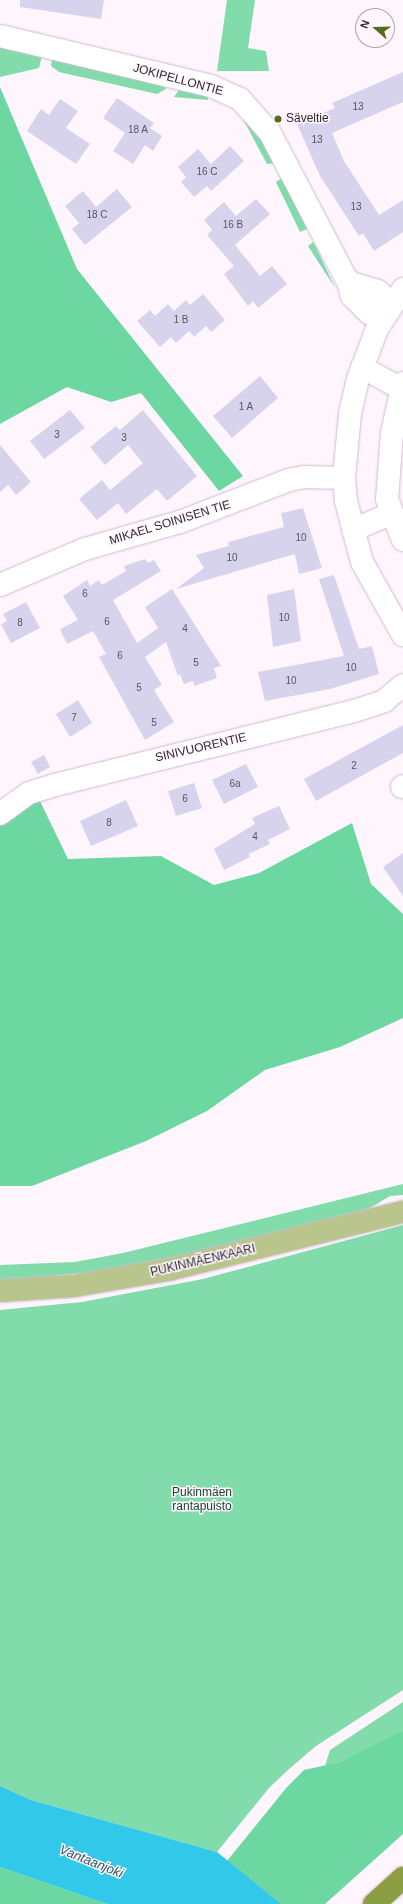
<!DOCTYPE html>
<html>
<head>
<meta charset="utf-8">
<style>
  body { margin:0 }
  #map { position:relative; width:403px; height:1904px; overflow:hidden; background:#fef5fd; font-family:Helvetica,sans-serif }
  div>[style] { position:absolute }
  .green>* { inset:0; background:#82dbab }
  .forest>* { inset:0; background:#6cd7a1 }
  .water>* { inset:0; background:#32c8e9 }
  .building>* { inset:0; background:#d7d3ec }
  .roads { filter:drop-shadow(0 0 1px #d0bbce) drop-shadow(0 0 1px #d0bbce) }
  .minor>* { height:22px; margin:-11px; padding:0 11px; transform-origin:11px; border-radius:11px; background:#fff }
  .major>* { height:22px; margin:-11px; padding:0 11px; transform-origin:11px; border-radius:11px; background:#b9c58d }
  .highway>* { height:22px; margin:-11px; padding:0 11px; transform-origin:11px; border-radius:11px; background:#8b9e41 }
  .dots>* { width:11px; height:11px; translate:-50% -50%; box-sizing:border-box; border:2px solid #fef5fd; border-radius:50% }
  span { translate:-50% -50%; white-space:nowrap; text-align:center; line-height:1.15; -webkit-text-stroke:3px #fef5fd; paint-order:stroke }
  .number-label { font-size:10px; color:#5a535e }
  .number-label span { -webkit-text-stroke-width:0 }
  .street-label { font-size:12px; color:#30282f }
  .poi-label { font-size:12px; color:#30282f }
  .left { translate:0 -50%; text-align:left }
  .park-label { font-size:12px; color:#18452f }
  .water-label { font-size:13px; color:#255e6c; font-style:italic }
  .north { position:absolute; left:355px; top:8px; width:40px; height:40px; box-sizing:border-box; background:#fef5fd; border:1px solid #aca3ab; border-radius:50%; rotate:290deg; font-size:11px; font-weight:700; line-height:16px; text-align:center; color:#30282f }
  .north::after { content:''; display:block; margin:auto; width:14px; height:18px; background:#556d1e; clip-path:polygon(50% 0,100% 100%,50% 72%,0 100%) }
</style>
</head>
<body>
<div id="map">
  <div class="green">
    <div style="clip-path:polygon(227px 0,255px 0,248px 48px,266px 51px,269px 71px,217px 71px)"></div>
    <div style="clip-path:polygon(0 46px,42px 56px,39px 68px,0 77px)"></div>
    <div style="clip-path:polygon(52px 59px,165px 87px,166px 89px,157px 94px,59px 72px,51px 66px)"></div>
    <div style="clip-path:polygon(179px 90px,208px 97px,208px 100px,174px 97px)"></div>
    <div style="clip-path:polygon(243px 119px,249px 120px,276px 163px,267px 164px)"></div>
    <div style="clip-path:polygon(282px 178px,307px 229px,300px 232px,276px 182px)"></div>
    <div style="clip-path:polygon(313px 242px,316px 247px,335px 288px,308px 246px)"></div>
    <div style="clip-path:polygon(403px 1184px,403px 1195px,390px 1196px,370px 1208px,238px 1245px,96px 1272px,0 1281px,0 1265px,75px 1262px,123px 1253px)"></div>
    <div style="clip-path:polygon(403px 1225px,403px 1690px,316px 1746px,289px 1769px,269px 1788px,217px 1852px,31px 1800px,0 1786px,0 1310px,82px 1302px,203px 1279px)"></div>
    <div style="clip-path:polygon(403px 1702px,403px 1732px,340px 1762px,325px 1766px,330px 1750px)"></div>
  </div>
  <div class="forest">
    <div style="clip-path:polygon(0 87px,77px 269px,243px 476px,219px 491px,141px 393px,111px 402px,67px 387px,0 424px)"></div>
    <div style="clip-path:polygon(39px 799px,68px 859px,161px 856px,214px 885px,259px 873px,352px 823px,371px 884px,403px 914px,403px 1018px,340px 1047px,265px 1070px,207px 1111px,146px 1141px,32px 1186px,0 1186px,0 821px)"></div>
    <div style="clip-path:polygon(400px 1732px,403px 1732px,403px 1834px,325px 1904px,281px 1904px,227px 1861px,287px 1787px,304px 1770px,340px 1762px)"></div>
    <div style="clip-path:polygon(0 1867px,107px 1904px,0 1904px)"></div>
  </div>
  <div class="water">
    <div style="clip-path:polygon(0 1786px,31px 1800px,217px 1852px,281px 1904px,107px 1904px,0 1867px)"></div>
  </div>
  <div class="building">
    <div style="clip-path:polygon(20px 0,104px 0,101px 19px,20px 7px)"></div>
    <div style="clip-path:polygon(403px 72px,403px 102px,332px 133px,344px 161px,379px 215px,403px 200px,403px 232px,374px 251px,363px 233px,359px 236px,320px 176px,297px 124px,335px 108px,332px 103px)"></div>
    <div style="clip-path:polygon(117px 98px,154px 123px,150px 128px,162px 136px,153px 151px,145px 145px,133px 164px,113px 151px,125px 133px,103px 118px)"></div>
    <div style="clip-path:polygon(60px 99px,78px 111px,66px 128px,90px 144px,76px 164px,27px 131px,41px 109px,49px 115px)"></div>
    <div style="clip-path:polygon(230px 146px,244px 161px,211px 191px,207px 186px,194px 197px,181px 182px,186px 177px,178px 167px,198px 149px,211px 164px)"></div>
    <div style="clip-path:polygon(117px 189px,132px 207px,85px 245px,72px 229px,79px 223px,65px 206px,83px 191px,96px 207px)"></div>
    <div style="clip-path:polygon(256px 199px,270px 214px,235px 245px,260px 276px,272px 266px,287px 284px,258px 308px,253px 301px,248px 306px,224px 274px,234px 266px,207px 235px,212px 230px,204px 220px,224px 202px,236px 216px)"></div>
    <div style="clip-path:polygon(203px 294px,225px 320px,211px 332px,206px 326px,194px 337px,189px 331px,176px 343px,171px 337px,160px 347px,137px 321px,150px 310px,155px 316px,168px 304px,174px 311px,186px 300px,190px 305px)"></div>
    <div style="clip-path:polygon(260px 376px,278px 398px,232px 438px,213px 416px)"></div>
    <div style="clip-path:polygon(70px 410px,85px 428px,44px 459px,30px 441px)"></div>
    <div style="clip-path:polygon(143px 410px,197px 476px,167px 501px,157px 489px,126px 514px,118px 503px,97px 520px,79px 499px,102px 480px,110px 490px,143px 463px,128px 445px,105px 465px,90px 447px,116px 426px,120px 430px)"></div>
    <div style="clip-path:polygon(0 445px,31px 482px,16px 495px,8px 485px,0 492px)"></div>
    <div style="clip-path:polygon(303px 508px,322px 568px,299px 574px,295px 554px,176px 589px,204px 568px,196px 555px,229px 546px,228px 542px,284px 527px,281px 513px)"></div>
    <div style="clip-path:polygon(145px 559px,148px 563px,154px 560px,161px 571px,113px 600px,137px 643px,158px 628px,145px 607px,172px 589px,221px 666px,214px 668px,217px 678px,194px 686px,193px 681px,184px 684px,180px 674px,178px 676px,166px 642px,145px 657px,162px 685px,154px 690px,174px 722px,145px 740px,99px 657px,106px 654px,93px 631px,67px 644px,60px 629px,78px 620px,63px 596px,87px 580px,90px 586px,99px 580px,102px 585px,126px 571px,124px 566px)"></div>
    <div style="clip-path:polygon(334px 575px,359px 649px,372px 646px,379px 674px,330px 689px,265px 701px,258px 672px,344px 656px,319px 579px)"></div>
    <div style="clip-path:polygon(294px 589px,301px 641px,273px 647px,267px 595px)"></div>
    <div style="clip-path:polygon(26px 602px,40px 628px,11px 643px,1px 624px,7px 621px,3px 614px)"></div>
    <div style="clip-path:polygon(78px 700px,92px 723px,70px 737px,56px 714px)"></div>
    <div style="clip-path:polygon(403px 725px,403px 753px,316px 801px,304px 779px)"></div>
    <div style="clip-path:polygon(44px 755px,50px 767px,38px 774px,31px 762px)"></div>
    <div style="clip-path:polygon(246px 764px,258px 787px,224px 804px,212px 780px)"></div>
    <div style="clip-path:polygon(194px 783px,202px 808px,176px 816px,168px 791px)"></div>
    <div style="clip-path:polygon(126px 800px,138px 826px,91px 846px,80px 821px)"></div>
    <div style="clip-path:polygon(279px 806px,290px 829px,268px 840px,270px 844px,249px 854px,250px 857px,224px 870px,214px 849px,255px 824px,252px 818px)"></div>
    <div style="clip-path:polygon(403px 853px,403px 896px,383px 867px)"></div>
  </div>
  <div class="roads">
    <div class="minor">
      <div style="left:0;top:36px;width:217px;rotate:13.3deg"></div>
      <div style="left:211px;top:86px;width:32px;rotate:24deg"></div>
      <div style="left:240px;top:99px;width:45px;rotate:48.6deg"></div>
      <div style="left:270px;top:133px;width:168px;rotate:62.4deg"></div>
      <div style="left:348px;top:282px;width:15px;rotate:74deg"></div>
      <div style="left:352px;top:296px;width:24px;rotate:45deg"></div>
      <div style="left:369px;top:313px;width:16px"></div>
      <div style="left:348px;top:282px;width:31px;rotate:17deg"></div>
      <div style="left:378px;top:291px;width:6px;rotate:45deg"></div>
      <div style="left:382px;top:295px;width:18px;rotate:81deg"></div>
      <div style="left:403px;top:289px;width:48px;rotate:123deg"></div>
      <div style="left:377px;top:329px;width:53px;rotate:110.8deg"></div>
      <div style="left:358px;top:379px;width:36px;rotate:103deg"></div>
      <div style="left:350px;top:414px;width:64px;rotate:95.4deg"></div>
      <div style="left:344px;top:478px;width:23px;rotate:85deg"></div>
      <div style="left:346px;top:501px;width:63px;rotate:75.3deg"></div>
      <div style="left:362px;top:562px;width:84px;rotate:60.7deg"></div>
      <div style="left:362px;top:367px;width:47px;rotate:29.3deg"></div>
      <div style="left:403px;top:383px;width:51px;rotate:102.4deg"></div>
      <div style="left:392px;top:433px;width:66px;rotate:94.3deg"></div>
      <div style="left:387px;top:499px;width:44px;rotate:68.7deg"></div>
      <div style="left:353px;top:530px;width:40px;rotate:-23.4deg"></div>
      <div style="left:0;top:585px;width:92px;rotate:-23deg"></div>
      <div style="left:85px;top:549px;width:99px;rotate:-15.9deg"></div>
      <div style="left:180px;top:522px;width:117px;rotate:-21.1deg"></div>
      <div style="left:289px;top:480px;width:15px;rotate:-11deg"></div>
      <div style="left:304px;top:477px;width:40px;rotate:1.4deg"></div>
      <div style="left:402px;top:787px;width:1px;rotate:-45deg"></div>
      <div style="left:0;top:814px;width:36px;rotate:-36deg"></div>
      <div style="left:29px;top:793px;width:27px;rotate:-17deg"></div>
      <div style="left:55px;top:785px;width:308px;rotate:-13.9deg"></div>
      <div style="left:354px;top:711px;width:32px;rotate:-18deg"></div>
      <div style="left:384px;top:701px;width:25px;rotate:-40deg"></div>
    </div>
    <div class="major">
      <div style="left:0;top:1291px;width:74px;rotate:-3.9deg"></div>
      <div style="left:74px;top:1286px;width:99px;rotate:-9.8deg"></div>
      <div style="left:172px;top:1269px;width:238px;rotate:-13.9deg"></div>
    </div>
    <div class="highway">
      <div style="left:374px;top:1904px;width:39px;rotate:-42deg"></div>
    </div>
  </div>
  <div class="dots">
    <div style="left:278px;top:119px;background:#556d1e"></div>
  </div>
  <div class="number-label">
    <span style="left:358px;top:107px">13</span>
    <span style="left:138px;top:130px">18 A</span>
    <span style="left:317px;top:140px">13</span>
    <span style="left:207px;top:172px">16 C</span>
    <span style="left:356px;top:207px">13</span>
    <span style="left:97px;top:215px">18 C</span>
    <span style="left:233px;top:225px">16 B</span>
    <span style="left:181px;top:320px">1 B</span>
    <span style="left:246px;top:407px">1 A</span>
    <span style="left:57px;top:435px">3</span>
    <span style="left:124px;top:438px">3</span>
    <span style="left:301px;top:538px">10</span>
    <span style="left:232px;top:558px">10</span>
    <span style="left:85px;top:594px">6</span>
    <span style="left:284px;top:618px">10</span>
    <span style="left:107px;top:622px">6</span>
    <span style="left:20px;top:623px">8</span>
    <span style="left:185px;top:629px">4</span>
    <span style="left:120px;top:656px">6</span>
    <span style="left:196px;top:663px">5</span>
    <span style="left:351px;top:668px">10</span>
    <span style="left:291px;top:681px">10</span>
    <span style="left:139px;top:688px">5</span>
    <span style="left:74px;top:718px">7</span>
    <span style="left:154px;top:723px">5</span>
    <span style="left:354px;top:766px">2</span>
    <span style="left:235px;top:784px">6a</span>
    <span style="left:185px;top:799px">6</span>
    <span style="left:109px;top:823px">8</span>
    <span style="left:255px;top:837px">4</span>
  </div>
  <div class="street-label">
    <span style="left:178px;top:80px;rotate:15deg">JOKIPELLONTIE</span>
    <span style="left:170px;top:523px;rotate:-17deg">MIKAEL SOINISEN TIE</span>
    <span style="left:201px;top:748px;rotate:-13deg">SINIVUORENTIE</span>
    <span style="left:203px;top:1261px;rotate:-13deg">PUKINMÄENKAARI</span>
  </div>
  <div class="poi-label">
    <span class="left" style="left:286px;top:119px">Säveltie</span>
  </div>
  <div class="park-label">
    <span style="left:202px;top:1500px">Pukinmäen<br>rantapuisto</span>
  </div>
  <div class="water-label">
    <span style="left:91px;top:1862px;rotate:22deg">Vantaanjoki</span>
  </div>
  <div class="north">N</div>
</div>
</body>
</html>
